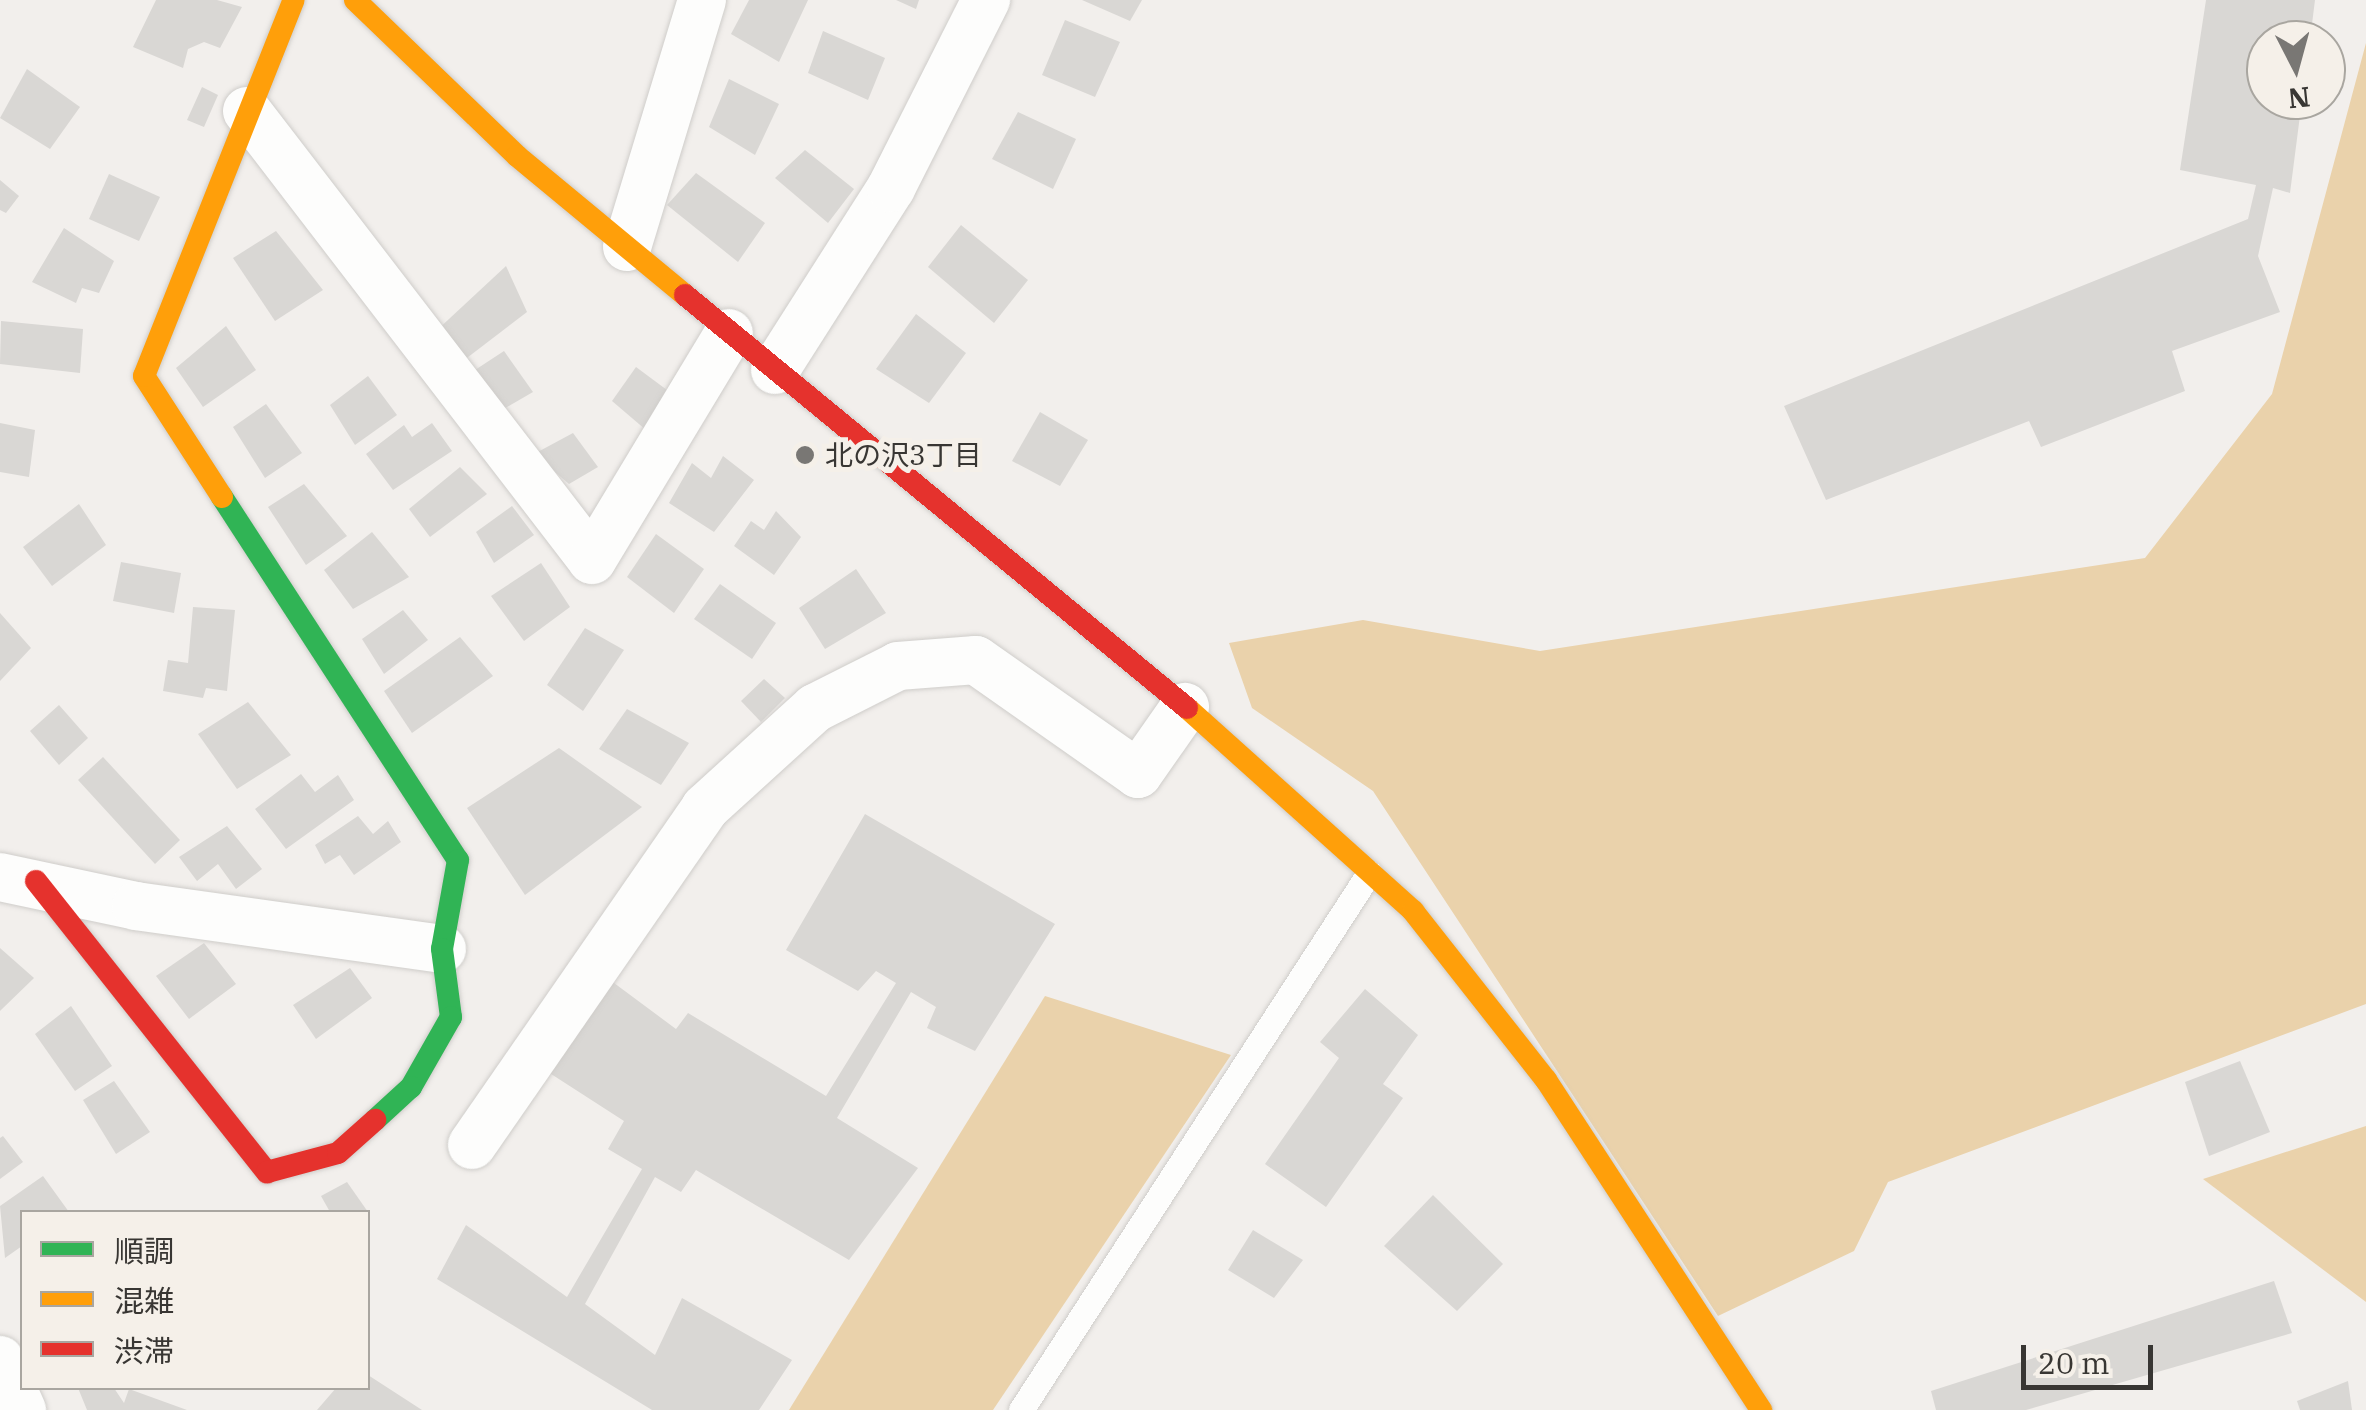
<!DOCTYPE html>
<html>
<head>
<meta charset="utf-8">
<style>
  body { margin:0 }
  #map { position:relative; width:2366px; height:1410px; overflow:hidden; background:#f2efec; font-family:"IBM Plex Serif","Noto Sans JP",serif }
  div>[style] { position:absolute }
  .forest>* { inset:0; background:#ead2ab }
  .building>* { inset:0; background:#d9d7d4 }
  .roads { filter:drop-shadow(0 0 2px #cfcdca) drop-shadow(0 0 2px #cfcdca) }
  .lane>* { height:25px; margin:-12.5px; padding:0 12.5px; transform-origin:12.5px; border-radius:12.5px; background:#fdfdfc }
  .street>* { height:48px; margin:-24px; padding:0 24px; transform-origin:24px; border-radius:24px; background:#fdfdfc }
  .fast>* { height:22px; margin:-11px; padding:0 11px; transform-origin:11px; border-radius:11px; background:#30b455 }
  .slow>* { height:22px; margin:-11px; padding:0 11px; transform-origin:11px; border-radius:11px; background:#ff9f0a }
  .jam>* { height:22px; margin:-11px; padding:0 11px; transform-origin:11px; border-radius:11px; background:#e5322d }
  .dots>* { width:28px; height:28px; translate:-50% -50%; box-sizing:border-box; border:5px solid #f5f0e9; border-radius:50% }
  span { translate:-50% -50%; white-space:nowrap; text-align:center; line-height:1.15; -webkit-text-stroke:10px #f5f0e9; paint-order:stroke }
  .poi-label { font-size:28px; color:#383633 }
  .left { translate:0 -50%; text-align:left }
  .legend { position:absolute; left:20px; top:1210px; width:350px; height:180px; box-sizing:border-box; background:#f5f0e9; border:2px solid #a9a6a0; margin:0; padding:12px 18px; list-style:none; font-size:30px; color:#383633 }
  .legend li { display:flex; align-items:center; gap:20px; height:50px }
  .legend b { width:50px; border:2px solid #a9a6a0 }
  .north { position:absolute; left:2246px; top:20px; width:100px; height:100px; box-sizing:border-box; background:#f5f0e9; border:2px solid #a9a6a0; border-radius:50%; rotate:174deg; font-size:28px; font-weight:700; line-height:40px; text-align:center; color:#383633 }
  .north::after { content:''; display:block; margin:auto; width:35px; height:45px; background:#797774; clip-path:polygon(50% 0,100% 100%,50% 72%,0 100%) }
  .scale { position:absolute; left:2021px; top:1345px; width:132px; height:45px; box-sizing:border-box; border:5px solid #383633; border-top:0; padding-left:12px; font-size:30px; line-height:35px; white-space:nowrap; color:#383633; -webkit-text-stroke:8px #f5f0e9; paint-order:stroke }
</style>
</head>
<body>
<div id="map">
  <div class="forest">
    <div style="clip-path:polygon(2366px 43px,2366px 1004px,1888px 1182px,1854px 1251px,1718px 1316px,1373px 791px,1252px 708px,1229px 643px,1363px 620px,1540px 651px,2145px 558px,2272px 394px)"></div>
    <div style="clip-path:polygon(1045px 996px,1231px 1055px,993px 1410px,789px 1410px)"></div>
    <div style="clip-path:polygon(2366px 1126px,2366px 1302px,2203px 1179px)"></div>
  </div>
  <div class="building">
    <div style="clip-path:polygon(156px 0,217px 0,242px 7px,220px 48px,204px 42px,188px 49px,183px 68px,133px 47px)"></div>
    <div style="clip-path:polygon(749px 0,808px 0,779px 62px,731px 34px)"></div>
    <div style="clip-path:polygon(896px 0,919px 0,916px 9px)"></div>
    <div style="clip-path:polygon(1082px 0,1142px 0,1130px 21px)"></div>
    <div style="clip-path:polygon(2206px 0,2315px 0,2310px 40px,2266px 40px,2266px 100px,2302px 100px,2290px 193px,2273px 188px,2258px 256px,2280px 312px,2172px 351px,2185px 391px,2041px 447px,2029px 421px,1826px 500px,1784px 406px,2248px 219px,2256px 185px,2180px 170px)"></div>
    <div style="clip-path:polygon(1065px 20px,1120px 42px,1095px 97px,1042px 75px)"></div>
    <div style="clip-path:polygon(823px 31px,885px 58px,868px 100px,808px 73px)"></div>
    <div style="clip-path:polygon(27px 69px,80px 107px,50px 149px,0 118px)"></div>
    <div style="clip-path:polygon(729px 79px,779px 104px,755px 155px,709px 127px)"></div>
    <div style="clip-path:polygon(202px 87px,218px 95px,204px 127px,187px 120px)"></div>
    <div style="clip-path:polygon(1018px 112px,1076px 139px,1053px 189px,992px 159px)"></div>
    <div style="clip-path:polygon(805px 150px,854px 189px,828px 223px,775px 178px)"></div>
    <div style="clip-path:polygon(696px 173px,765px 223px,738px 262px,667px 205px)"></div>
    <div style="clip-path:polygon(109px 174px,160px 197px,139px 241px,89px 219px)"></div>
    <div style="clip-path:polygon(0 180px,19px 196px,6px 213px,0 210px)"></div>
    <div style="clip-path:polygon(961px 225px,1028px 280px,994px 323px,928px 267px)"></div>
    <div style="clip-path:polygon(64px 228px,114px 261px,99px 293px,82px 288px,76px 303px,32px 282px)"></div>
    <div style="clip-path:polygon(276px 231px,323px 290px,275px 321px,233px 258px)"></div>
    <div style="clip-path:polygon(506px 266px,527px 312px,459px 364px,435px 332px)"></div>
    <div style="clip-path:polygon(916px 314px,966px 353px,929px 403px,876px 369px)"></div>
    <div style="clip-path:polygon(1px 321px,83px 329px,80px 373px,0 364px)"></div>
    <div style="clip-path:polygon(226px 326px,256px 370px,203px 407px,176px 368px)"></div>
    <div style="clip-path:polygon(504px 351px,533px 392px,500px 411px,475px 370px)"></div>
    <div style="clip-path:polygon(636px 367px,671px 393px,646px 430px,612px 401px)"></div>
    <div style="clip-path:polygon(368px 376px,397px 415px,355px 445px,330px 405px)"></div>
    <div style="clip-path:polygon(266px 404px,302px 453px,265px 478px,233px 427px)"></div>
    <div style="clip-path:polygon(1040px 412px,1088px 440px,1060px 486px,1012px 461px)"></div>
    <div style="clip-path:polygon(0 423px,35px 430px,29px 477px,0 472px)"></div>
    <div style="clip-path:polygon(432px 423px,452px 451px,393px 490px,366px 454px,404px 425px,412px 437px)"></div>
    <div style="clip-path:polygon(573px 433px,598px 467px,569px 484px,534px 454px)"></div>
    <div style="clip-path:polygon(723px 456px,754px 480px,714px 532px,669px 503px,692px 463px,711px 478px)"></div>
    <div style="clip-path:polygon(460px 467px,487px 494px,430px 537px,409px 509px)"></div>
    <div style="clip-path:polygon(304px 484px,347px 536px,306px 565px,268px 507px)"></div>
    <div style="clip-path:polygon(79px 504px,106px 545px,52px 586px,23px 547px)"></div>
    <div style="clip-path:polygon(512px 506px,534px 535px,494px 563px,476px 532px)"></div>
    <div style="clip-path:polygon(776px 511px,801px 537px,774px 575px,734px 546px,751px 521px,764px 530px)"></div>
    <div style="clip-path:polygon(372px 532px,409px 577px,353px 609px,324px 570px)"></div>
    <div style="clip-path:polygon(656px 534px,704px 569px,674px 613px,627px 577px)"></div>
    <div style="clip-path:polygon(121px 562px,181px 573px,174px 613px,113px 601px)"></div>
    <div style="clip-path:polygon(541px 563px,570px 607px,524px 641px,491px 596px)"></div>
    <div style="clip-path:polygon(856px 569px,886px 613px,825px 649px,799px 608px)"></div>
    <div style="clip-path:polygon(720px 584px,776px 623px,752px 659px,694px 619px)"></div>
    <div style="clip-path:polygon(193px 607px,235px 610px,227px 691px,206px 688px,203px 698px,163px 691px,168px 660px,188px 663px)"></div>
    <div style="clip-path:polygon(403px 610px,428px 640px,384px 674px,362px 639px)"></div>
    <div style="clip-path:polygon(0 613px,31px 648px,0 681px)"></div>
    <div style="clip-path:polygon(585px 628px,624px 650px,583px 711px,547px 685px)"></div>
    <div style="clip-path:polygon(460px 637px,493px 676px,412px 733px,384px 691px)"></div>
    <div style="clip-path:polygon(764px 679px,785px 698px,761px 722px,741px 701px)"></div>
    <div style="clip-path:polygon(248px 702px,291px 755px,237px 789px,198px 734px)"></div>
    <div style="clip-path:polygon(59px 705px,88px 738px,59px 765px,30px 731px)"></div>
    <div style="clip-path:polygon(627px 709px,689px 743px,661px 785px,599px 749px)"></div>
    <div style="clip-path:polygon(559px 748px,642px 807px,525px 895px,467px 808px)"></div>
    <div style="clip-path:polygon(103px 757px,180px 840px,155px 864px,78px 780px)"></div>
    <div style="clip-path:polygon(301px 774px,315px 792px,338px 775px,354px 800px,286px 849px,255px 809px)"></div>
    <div style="clip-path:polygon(865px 814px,1055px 924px,975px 1051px,927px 1028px,936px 1007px,911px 992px,837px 1118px,918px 1168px,849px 1260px,696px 1170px,681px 1192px,655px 1177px,585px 1304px,655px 1355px,682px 1298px,792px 1360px,759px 1410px,652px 1410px,437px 1279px,466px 1225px,567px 1297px,642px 1169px,608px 1149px,624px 1121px,548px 1072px,610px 980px,676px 1029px,688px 1013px,826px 1096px,896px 983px,876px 971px,858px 991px,786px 950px)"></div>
    <div style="clip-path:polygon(358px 816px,373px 834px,388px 821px,401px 842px,354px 875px,340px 855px,325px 864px,315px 845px)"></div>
    <div style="clip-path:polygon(227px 826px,262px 869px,236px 889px,218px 864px,197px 881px,179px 857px)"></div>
    <div style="clip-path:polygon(204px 943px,236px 984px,189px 1019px,156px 976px)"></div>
    <div style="clip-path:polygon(0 948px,34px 978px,0 1011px)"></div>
    <div style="clip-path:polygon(350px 968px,372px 998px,316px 1039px,293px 1005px)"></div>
    <div style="clip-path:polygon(1365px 989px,1418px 1035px,1383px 1084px,1403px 1098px,1326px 1207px,1265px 1164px,1339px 1058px,1320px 1042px)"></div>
    <div style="clip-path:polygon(71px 1006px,112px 1066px,75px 1091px,35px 1034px)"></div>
    <div style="clip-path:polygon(2240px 1061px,2270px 1132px,2209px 1156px,2185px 1082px)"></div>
    <div style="clip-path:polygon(114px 1081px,150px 1132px,116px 1154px,83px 1100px)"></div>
    <div style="clip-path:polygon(3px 1136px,23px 1162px,0 1179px,0 1138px)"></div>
    <div style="clip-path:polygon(43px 1176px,69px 1212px,22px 1212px,22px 1246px,5px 1258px,0 1206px)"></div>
    <div style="clip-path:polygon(347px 1182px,368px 1212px,330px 1212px,321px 1196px)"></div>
    <div style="clip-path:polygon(1433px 1195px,1503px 1264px,1457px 1311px,1384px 1246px)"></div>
    <div style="clip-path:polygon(1253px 1230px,1303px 1260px,1274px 1298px,1228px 1270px)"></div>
    <div style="clip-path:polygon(2274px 1281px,2292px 1333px,2026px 1410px,1936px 1410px,1931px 1391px)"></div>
    <div style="clip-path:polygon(368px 1375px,422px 1410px,317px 1410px,336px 1388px,368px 1388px)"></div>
    <div style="clip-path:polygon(2348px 1381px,2352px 1410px,2300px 1410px,2297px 1401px)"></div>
    <div style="clip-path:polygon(78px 1388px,114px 1388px,124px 1403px,129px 1389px,187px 1410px,87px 1410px)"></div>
  </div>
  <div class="roads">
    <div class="lane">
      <div style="left:1021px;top:1410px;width:640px;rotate:-57.05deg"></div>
    </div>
    <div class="street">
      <div style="left:247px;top:111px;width:566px;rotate:52.46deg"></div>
      <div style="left:592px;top:560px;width:265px;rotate:-58.9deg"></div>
      <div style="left:627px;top:247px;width:258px;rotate:-73.1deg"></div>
      <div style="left:775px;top:370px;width:216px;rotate:-57.5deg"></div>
      <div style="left:891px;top:188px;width:211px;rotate:-63.2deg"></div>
      <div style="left:0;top:877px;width:139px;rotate:12deg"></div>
      <div style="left:136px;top:906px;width:309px;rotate:8deg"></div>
      <div style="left:472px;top:1145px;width:410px;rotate:-55.3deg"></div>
      <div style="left:705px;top:808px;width:149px;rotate:-42.3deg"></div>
      <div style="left:815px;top:708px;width:93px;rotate:-26.8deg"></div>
      <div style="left:898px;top:666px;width:78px;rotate:-4.4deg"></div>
      <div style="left:976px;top:660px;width:198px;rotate:35.1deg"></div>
      <div style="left:1138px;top:774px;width:82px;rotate:-55deg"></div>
      <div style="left:0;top:1360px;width:55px;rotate:66.3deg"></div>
    </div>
    <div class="fast">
      <div style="left:222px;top:497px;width:433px;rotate:57deg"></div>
      <div style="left:458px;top:860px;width:90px;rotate:100.2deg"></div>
      <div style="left:442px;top:949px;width:69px;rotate:82.5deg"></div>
      <div style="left:451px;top:1017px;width:81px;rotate:119.7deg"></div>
      <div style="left:411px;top:1087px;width:49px;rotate:137.5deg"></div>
    </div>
    <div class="slow">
      <div style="left:355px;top:0;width:225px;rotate:43.9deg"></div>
      <div style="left:517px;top:156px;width:218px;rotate:39.6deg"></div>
      <div style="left:222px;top:497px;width:144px;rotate:-122.8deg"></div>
      <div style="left:144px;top:376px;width:405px;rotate:-68.3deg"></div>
      <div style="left:1187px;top:708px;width:304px;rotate:41.9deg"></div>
      <div style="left:1413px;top:911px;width:215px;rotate:51.8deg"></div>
      <div style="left:1546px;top:1080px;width:394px;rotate:56.9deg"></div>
    </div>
    <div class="jam">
      <div style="left:685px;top:295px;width:650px;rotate:39.44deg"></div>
      <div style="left:36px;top:881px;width:372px;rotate:51.6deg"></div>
      <div style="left:267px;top:1172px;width:73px;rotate:-15deg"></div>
      <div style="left:338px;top:1153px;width:50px;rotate:-41.7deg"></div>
    </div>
  </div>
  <div class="dots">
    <div style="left:805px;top:455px;background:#797774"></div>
  </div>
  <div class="poi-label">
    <span class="left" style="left:825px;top:455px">北の沢3丁目</span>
  </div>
  <ul class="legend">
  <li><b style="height:12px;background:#30b455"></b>順調</li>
  <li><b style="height:12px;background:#ff9f0a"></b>混雑</li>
  <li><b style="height:12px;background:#e5322d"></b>渋滞</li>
  </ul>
  <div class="north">N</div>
  <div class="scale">20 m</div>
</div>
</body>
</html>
